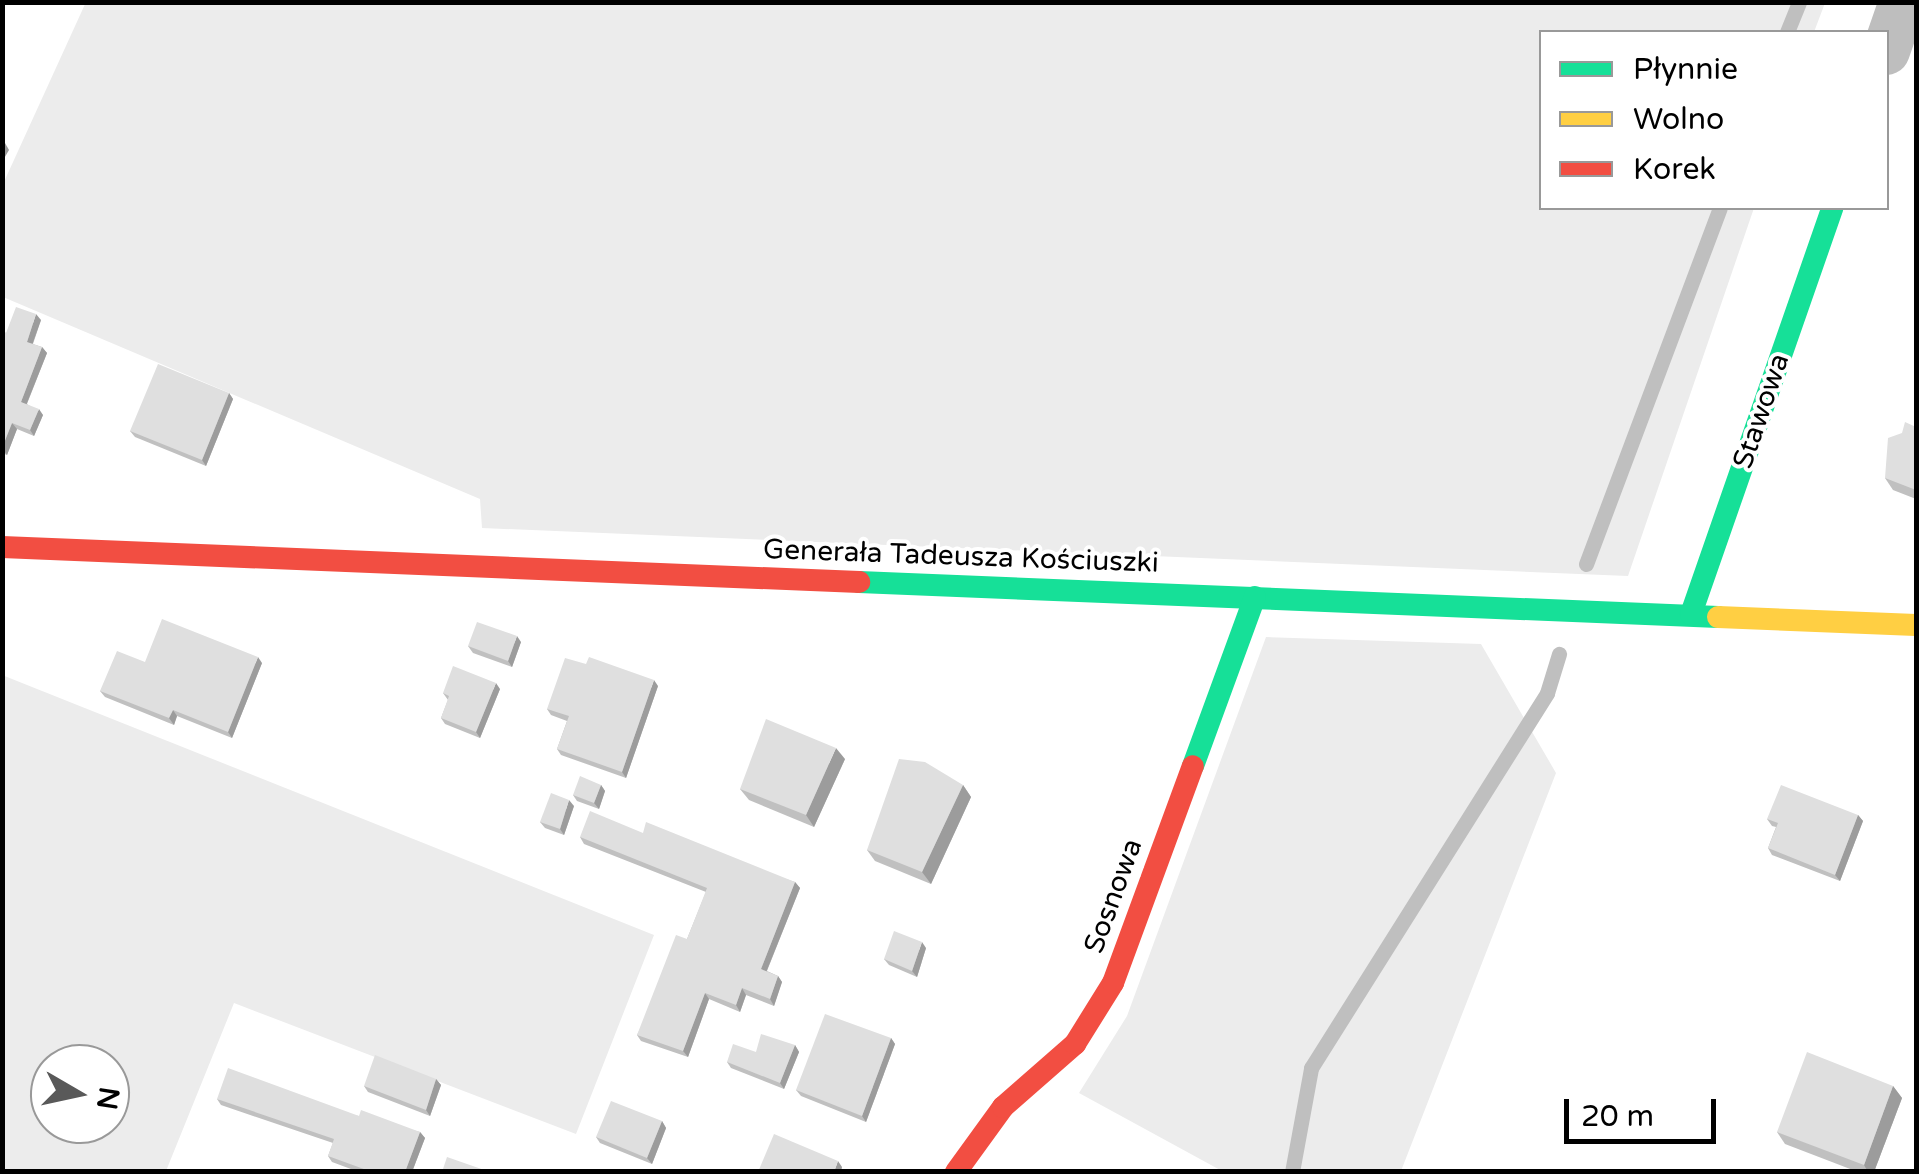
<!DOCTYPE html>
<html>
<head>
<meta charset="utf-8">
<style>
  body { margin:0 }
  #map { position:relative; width:1919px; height:1174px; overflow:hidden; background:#fff; font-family:"Varela Round",sans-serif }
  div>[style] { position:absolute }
  .green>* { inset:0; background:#ececec }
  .stream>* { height:15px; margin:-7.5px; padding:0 7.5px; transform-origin:7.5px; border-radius:7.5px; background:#bfbfbf }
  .street>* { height:48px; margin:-24px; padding:0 24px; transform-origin:24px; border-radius:24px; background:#bebebe }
  .fast>* { height:22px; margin:-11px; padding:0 11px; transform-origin:11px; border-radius:11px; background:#16e098 }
  .slow>* { height:22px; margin:-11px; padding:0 11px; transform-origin:11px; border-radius:11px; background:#ffcf43 }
  .jam>* { height:22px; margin:-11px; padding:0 11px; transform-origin:11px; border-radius:11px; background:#f24e42 }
  .wall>* { inset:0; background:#c0c0c0 }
  .shaded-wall>* { inset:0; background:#9c9c9c }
  .building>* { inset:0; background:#dfdfdf }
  span { translate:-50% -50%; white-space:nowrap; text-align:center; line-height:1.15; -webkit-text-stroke:8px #fff; paint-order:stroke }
  .street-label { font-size:28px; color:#000 }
  .frame { position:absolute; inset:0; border:5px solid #000; pointer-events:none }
  .legend { position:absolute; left:1539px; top:30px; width:350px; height:180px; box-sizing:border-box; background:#fff; border:2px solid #999; margin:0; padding:12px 18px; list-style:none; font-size:30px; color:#000 }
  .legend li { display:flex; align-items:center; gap:20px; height:50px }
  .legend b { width:50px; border:2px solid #999 }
  .north { position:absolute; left:30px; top:1044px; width:100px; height:100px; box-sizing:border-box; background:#fff; border:2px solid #999; border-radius:50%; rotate:99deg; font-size:28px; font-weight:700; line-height:40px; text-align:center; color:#000 }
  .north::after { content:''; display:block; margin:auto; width:35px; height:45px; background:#595959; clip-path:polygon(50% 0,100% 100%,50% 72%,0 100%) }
  .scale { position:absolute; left:1564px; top:1099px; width:152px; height:45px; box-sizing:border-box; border:5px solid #000; border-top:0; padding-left:12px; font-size:30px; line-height:35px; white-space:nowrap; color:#000; -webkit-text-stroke:8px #fff; paint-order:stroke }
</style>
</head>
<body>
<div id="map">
  <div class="green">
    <div style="clip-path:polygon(86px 2px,1825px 2px,1825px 3px,1814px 32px,1542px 32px,1542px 208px,1754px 208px,1628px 576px,482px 528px,480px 499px,3px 297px,3px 184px)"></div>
    <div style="clip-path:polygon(1266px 637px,1481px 644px,1556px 773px,1401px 1171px,1222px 1171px,1079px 1093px,1127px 1016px)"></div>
    <div style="clip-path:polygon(evenodd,2px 675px,654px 935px,576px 1134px,234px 1003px,166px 1171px,3px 1171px,2px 675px,50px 1064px,110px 1064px,110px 1124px,50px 1124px,50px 1064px)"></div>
  </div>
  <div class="stream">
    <div style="left:1787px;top:32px;width:32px;rotate:-68deg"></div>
    <div style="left:1586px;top:564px;width:380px;rotate:-69.4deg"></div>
    <div style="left:1292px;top:1172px;width:106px;rotate:-79.6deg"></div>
    <div style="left:1311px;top:1068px;width:443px;rotate:-57.8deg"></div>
    <div style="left:1547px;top:693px;width:41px;rotate:-72.9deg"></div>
  </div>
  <div class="street">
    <div style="left:1886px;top:51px;width:52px;rotate:-70.9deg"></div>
  </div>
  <div class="fast">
    <div style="left:859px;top:582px;width:860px;rotate:2.33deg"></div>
    <div style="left:1691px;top:614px;width:430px;rotate:-70.8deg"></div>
    <div style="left:1193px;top:766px;width:180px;rotate:-69.9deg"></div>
  </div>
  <div class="slow">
    <div style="left:1718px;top:617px;width:198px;rotate:2.3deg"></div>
  </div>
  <div class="jam">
    <div style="left:2px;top:547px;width:858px;rotate:2.34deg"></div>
    <div style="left:956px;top:1172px;width:80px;rotate:-54.1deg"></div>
    <div style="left:1003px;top:1107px;width:96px;rotate:-41.2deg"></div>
    <div style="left:1075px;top:1044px;width:72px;rotate:-58.1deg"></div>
    <div style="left:1113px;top:983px;width:231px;rotate:-69.8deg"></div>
  </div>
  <div class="wall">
    <div style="clip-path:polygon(41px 320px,33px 344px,42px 347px,47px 353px,27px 404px,43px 415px,34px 436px,17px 429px,7px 455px,2px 453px,2px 331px,6px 333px)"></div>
    <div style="clip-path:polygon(229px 393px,233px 399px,206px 466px,135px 437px,130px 431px)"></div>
    <div style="clip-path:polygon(1916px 427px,1916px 499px,1893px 490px,1885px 478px)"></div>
    <div style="clip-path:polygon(521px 642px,512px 667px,473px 653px,468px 646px)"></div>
    <div style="clip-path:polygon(145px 662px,262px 663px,232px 738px,177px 716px,174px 725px,105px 697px,100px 691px)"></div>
    <div style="clip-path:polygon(658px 686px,626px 778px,561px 755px,557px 749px,567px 721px,551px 715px,547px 709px)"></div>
    <div style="clip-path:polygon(500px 689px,480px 738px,445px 724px,441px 718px,448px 700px,443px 693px)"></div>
    <div style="clip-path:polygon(845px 759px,814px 827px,749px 800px,740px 789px)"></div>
    <div style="clip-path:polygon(601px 785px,605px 791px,599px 809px,577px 801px,573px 795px)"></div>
    <div style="clip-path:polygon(963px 785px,971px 797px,931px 884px,875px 861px,867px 850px)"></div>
    <div style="clip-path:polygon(574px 806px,564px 835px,545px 828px,540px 822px)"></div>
    <div style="clip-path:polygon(1858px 815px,1863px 821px,1840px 881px,1772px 855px,1768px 848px,1776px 827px,1772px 826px,1767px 819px)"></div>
    <div style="clip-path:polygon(643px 833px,795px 882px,800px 888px,767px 971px,778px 976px,782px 982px,774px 1006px,746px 995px,740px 1012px,709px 999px,688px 1057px,641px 1041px,637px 1035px,687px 939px,706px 892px,584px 844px,580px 837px)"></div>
    <div style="clip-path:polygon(926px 948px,917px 977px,889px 965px,884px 959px)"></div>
    <div style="clip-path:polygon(891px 1038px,895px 1044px,866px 1122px,801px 1096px,796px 1090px)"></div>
    <div style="clip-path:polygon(795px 1045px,799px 1052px,784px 1089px,731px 1068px,727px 1062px,756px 1052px)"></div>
    <div style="clip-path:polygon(436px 1079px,441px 1085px,430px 1116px,368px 1092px,364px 1086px)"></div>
    <div style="clip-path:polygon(1893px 1086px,1902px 1098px,1874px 1172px,1858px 1172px,1785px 1144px,1777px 1132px)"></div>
    <div style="clip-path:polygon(217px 1099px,359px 1116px,420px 1132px,425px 1138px,412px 1172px,359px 1172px,332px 1162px,328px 1156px,333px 1143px,221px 1105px)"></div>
    <div style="clip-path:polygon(662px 1121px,666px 1128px,652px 1164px,600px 1143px,596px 1137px)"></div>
  </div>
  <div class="shaded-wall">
    <div style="clip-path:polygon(5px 143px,9px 150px,2px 162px,2px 147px)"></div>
    <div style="clip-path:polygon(36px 314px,41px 320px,31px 348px,27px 342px)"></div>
    <div style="clip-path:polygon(42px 347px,47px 353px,25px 408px,21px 402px)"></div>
    <div style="clip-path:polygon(229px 393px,233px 399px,206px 466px,202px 460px)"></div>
    <div style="clip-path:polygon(39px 409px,43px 415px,34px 436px,30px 430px)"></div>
    <div style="clip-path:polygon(12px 423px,17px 429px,7px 455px,2px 448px)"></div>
    <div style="clip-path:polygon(517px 636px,521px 642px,512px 667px,508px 661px)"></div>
    <div style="clip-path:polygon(258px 657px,262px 663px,232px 738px,228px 732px)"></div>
    <div style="clip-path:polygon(654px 680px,658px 686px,626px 778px,622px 772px)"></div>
    <div style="clip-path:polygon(496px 683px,500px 689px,480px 738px,476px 732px)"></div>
    <div style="clip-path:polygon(173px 710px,177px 716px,174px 725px,169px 718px)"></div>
    <div style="clip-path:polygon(836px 748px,845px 759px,814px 827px,806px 815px)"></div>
    <div style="clip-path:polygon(601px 785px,605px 791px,599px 809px,594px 803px)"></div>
    <div style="clip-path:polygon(963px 785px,971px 797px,931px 884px,922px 872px)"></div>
    <div style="clip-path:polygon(569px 800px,574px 806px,564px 835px,560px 829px)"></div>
    <div style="clip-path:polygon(1858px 815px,1863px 821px,1840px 881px,1835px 875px)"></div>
    <div style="clip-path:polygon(795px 882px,800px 888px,765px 975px,761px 969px)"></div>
    <div style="clip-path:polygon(922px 942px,926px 948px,917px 977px,912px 971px)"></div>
    <div style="clip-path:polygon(778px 976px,782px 982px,774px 1006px,770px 999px)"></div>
    <div style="clip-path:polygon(742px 988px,746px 995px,740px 1012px,736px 1005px)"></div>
    <div style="clip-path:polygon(705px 993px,709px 999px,688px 1057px,683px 1051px)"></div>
    <div style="clip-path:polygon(891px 1038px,895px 1044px,866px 1122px,862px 1116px)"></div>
    <div style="clip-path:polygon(795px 1045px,799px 1052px,784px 1089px,780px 1083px)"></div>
    <div style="clip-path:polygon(436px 1079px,441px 1085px,430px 1116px,426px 1110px)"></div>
    <div style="clip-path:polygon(1893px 1086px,1902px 1098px,1874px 1172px,1868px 1172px,1864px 1165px)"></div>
    <div style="clip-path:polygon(662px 1121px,666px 1128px,652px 1164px,647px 1158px)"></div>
    <div style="clip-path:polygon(420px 1132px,425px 1138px,412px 1172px,405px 1172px)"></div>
    <div style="clip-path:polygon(838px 1161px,842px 1167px,841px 1172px,834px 1172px)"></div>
  </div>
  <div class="building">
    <div style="clip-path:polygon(16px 307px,36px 314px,27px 342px,42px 347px,21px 402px,39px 409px,30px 430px,12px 423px,2px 448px,2px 331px,6px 333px)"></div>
    <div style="clip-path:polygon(158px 364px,229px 393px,202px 460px,130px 431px)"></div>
    <div style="clip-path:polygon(1905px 422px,1916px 427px,1916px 490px,1885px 478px,1888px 438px,1902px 433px)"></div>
    <div style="clip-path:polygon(162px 619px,258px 657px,228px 732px,173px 710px,169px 718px,100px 691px,117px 651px,145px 662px)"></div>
    <div style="clip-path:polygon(477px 622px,517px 636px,508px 661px,468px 646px)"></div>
    <div style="clip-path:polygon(589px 657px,654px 680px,622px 772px,557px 749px,569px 716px,547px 709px,565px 658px,586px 664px)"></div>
    <div style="clip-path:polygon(453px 666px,496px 683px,476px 732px,441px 718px,449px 696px,443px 693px)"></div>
    <div style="clip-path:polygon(766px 719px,836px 748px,806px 815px,740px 789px)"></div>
    <div style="clip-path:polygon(899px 759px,925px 762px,963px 785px,922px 872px,867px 850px)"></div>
    <div style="clip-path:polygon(580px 776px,601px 785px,594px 803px,573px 795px)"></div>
    <div style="clip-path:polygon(1781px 785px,1858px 815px,1835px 875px,1768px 848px,1778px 823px,1767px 819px)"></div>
    <div style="clip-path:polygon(551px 793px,569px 800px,560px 829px,540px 822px)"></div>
    <div style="clip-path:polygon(590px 811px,643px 833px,646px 822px,795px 882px,761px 969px,778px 976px,770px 999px,742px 988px,736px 1005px,705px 993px,683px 1051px,637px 1035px,676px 935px,687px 939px,707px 888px,580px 837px)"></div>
    <div style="clip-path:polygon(894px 931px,922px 942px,912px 971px,884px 959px)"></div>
    <div style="clip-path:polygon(825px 1014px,891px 1038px,862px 1116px,796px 1090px)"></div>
    <div style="clip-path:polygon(761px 1034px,795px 1045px,780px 1083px,727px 1062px,733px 1044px,756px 1052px)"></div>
    <div style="clip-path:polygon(1807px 1052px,1893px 1086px,1864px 1165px,1777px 1132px)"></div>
    <div style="clip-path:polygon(375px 1055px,436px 1079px,426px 1110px,364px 1086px)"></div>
    <div style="clip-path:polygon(228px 1068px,359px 1116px,361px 1110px,420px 1132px,405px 1172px,372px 1172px,328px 1156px,334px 1139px,217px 1099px)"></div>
    <div style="clip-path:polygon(611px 1101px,662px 1121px,647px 1158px,596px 1137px)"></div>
    <div style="clip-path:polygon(774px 1134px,838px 1161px,834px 1172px,758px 1172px)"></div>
    <div style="clip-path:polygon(447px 1157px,490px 1172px,442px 1172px)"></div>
  </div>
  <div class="street-label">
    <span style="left:1761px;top:411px;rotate:-71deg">Stawowa</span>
    <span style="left:961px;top:556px;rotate:2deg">Generała Tadeusza Kościuszki</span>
    <span style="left:1113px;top:896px;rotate:-70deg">Sosnowa</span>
  </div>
  <div class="frame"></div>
  <ul class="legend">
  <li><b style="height:12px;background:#16e098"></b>Płynnie</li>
  <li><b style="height:12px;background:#ffcf43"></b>Wolno</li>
  <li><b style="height:12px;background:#f24e42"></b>Korek</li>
  </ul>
  <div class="north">N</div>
  <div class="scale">20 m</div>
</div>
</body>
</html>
